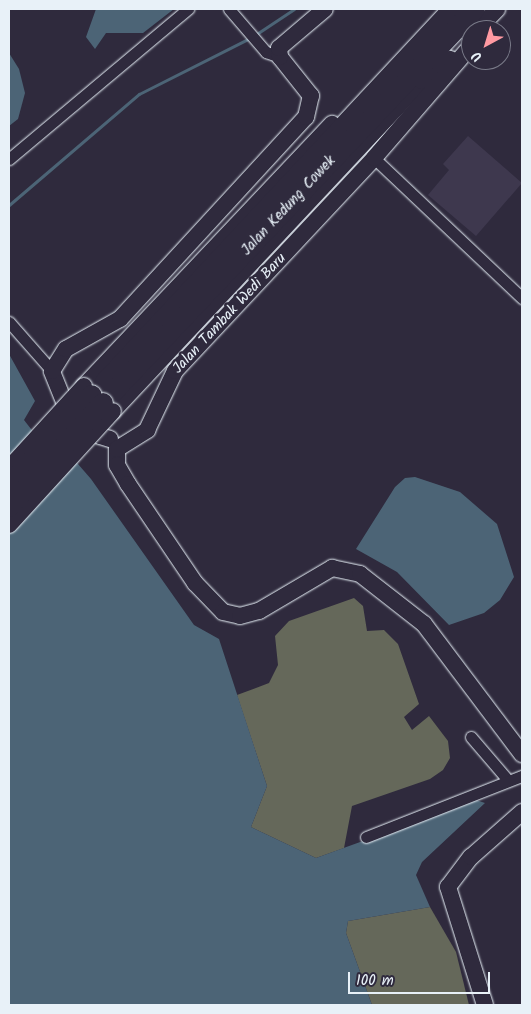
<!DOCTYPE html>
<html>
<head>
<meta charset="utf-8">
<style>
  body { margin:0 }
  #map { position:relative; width:531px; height:1014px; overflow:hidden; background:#2f2a3d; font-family:Kalam,sans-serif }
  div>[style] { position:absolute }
  .built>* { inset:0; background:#3e384e }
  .green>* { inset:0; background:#65685a }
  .water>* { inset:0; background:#4c6476 }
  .stream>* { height:3px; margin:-1.5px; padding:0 1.5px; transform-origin:1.5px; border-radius:1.5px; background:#4c6476 }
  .roads { filter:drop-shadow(0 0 1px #e8f1f8) drop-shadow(0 0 1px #e8f1f8) }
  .street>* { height:11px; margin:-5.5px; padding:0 5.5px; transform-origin:5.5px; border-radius:5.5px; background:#2f2a3d }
  .secondary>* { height:16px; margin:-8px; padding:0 8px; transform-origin:8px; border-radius:8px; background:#2f2a3d }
  .highway>* { height:20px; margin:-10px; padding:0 10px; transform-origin:10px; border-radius:10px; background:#2f2a3d }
  .bridges { filter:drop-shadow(0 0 1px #e8f1f8) drop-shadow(0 0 1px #e8f1f8) }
  .secondary-bridge>* { height:16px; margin:-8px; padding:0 8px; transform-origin:8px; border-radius:8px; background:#2f2a3d }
  .highway-bridge>* { height:20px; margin:-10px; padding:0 10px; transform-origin:10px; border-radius:10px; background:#2f2a3d }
  span { translate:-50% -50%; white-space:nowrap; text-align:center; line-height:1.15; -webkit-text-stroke:5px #2f2a3d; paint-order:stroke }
  .street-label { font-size:15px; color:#e8f1f8 }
  .frame { position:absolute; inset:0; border:10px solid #e8f1f8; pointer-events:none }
  .north { position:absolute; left:461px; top:20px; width:50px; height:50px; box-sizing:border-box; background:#2f2a3d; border:1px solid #797a88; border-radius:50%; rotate:219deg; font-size:14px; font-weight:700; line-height:20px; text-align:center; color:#e8f1f8 }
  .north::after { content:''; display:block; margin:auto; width:18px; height:22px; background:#ff9aa2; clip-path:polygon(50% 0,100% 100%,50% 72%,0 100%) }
  .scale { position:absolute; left:348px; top:972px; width:142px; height:22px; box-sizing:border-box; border:2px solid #e8f1f8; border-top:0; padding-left:6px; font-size:15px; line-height:18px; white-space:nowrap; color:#e8f1f8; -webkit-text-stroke:4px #2f2a3d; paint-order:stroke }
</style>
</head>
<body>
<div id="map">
  <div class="built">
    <div style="clip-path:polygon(468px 136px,522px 183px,476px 236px,428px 195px,449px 170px,443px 164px)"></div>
  </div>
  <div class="green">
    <div style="clip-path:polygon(354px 598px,363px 606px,367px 631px,384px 630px,398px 644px,419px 704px,404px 717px,412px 730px,429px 716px,448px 741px,450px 758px,443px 770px,430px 779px,352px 806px,344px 848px,316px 858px,251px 827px,267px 786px,237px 695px,269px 683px,278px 665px,275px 636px,289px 621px)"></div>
    <div style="clip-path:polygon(430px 907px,456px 952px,469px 1005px,372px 1005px,346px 933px,348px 921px)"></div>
  </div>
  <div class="water">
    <div style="clip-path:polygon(96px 9px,174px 9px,143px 33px,106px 33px,95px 49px,86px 37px)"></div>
    <div style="clip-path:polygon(9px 53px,19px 69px,25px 93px,18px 119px,9px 126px)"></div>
    <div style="clip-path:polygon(9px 354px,35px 401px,24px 420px,38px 438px,51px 433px,91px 479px,194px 625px,219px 639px,267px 786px,251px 827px,316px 858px,476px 800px,485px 803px,422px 862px,416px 875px,430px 907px,348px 921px,346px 933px,372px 1005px,9px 1005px)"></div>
    <div style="clip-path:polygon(415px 477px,460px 492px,497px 524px,514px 577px,500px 600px,484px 613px,449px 625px,397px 572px,356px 549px,395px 487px,405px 478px)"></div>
  </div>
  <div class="stream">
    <div style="left:255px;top:35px;width:47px;rotate:-33.7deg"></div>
    <div style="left:9px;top:205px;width:171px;rotate:-40.5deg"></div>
    <div style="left:139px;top:94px;width:124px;rotate:-26.8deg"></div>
  </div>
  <div class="roads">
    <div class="street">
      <div style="left:229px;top:9px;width:57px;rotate:49.3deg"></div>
      <div style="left:266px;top:52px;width:15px;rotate:20deg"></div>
      <div style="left:374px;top:158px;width:204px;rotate:43.4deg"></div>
      <div style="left:9px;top:159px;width:234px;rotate:-40deg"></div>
      <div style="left:9px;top:322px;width:65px;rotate:48.7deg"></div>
      <div style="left:471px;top:737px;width:55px;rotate:49.4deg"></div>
      <div style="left:366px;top:837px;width:168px;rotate:-21.4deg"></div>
    </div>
    <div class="secondary">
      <div style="left:477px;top:30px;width:29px;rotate:-46deg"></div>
      <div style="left:84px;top:386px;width:361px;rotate:-46.6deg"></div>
      <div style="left:113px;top:411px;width:452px;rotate:-46.9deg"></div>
      <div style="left:422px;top:81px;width:36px;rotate:-38deg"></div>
      <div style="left:110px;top:439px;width:10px;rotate:-163deg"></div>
      <div style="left:100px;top:436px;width:47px;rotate:-137.6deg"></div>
      <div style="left:65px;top:404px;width:35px;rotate:-112deg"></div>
      <div style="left:52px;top:371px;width:26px;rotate:-58deg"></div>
      <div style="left:66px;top:349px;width:62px;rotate:-29.1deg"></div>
      <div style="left:120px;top:319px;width:275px;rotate:-47.4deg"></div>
      <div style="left:306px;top:117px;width:22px;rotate:-77deg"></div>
      <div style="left:311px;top:96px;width:50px;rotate:-128.5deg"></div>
      <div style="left:280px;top:57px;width:9px;rotate:-96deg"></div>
      <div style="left:279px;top:48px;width:60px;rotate:-40.3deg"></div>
      <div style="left:117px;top:449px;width:16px;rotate:90deg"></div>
      <div style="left:117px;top:465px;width:22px;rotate:60deg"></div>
      <div style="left:128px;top:484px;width:120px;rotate:55.9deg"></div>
      <div style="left:195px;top:583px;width:40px;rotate:46deg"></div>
      <div style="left:223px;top:612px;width:17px;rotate:13deg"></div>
      <div style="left:240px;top:616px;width:20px;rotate:-15deg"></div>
      <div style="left:259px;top:611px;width:85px;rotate:-30.5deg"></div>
      <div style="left:332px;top:568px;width:29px;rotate:12deg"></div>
      <div style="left:360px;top:574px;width:81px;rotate:38deg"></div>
      <div style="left:424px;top:624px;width:163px;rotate:53deg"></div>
      <div style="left:117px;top:449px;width:36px;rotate:-32deg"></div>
      <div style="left:147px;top:430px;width:65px;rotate:-64.6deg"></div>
      <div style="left:175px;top:371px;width:291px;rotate:-46.9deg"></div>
      <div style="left:374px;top:158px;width:148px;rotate:-49.1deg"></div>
      <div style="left:485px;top:1005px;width:124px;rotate:-107.4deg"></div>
      <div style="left:448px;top:887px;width:38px;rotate:-53deg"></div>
      <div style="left:471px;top:857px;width:68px;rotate:-41.4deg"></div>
    </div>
    <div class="highway">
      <div style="left:105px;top:382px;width:510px;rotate:-46.99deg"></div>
      <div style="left:103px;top:403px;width:542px;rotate:-46.65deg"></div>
    </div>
  </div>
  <div class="bridges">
    <div class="secondary-bridge">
      <div style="left:9px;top:468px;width:111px;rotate:-47.6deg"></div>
      <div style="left:9px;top:525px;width:154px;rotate:-47.6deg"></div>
    </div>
    <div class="highway-bridge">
      <div style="left:9px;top:485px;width:122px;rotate:-47.3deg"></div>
      <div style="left:9px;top:507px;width:140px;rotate:-47.9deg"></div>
    </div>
  </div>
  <div class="street-label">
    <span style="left:289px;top:206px;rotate:-47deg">Jalan Kedung Cowek</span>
    <span style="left:230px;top:314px;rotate:-47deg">Jalan Tambak Wedi Baru</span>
  </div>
  <div class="frame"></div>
  <div class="north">U</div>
  <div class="scale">100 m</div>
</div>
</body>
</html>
